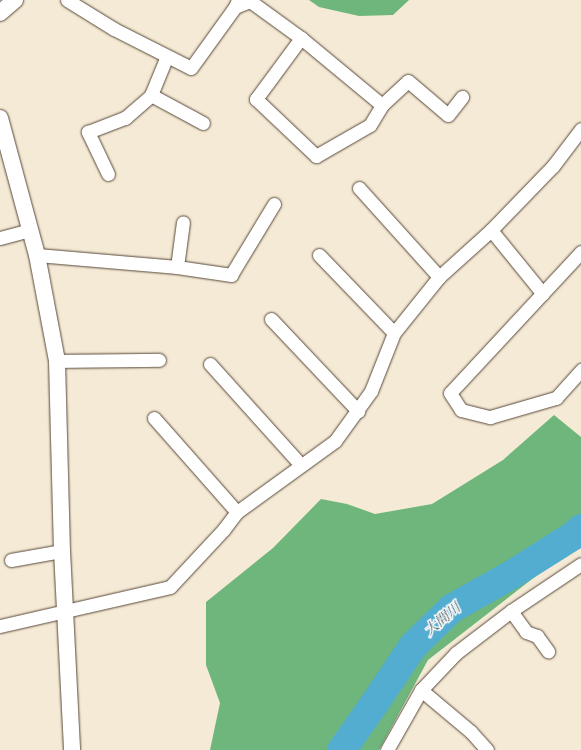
<!DOCTYPE html>
<html>
<head>
<meta charset="utf-8">
<style>
  body { margin:0 }
  #map { position:relative; width:581px; height:750px; overflow:hidden; background:#f5ead5; font-family:"EB Garamond","Noto Serif JP",serif }
  div>[style] { position:absolute }
  .forest>* { inset:0; background:#6eb67b }
  .river>* { height:29px; margin:-14.5px; padding:0 14.5px; transform-origin:14.5px; border-radius:14.5px; background:#52add0 }
  .roads { filter:drop-shadow(0 0 1px #574739) drop-shadow(0 0 1px #574739) }
  .minor>* { height:13px; margin:-6.5px; padding:0 6.5px; transform-origin:6.5px; border-radius:6.5px; background:#fff }
  .tertiary>* { height:16px; margin:-8px; padding:0 8px; transform-origin:8px; border-radius:8px; background:#fff }
  span { translate:-50% -50%; white-space:nowrap; text-align:center; line-height:1.15; -webkit-text-stroke:3px #fff; paint-order:stroke }
  .water-label { font-size:14px; color:#445e65; font-style:italic }
</style>
</head>
<body>
<div id="map">
  <div class="forest">
    <div style="clip-path:polygon(309px 0,409px 0,393px 15px,359px 16px,319px 7px)"></div>
    <div style="clip-path:polygon(554px 415px,581px 437px,581px 541px,428px 660px,379px 750px,210px 750px,220px 703px,206px 665px,206px 602px,273px 548px,321px 499px,347px 504px,375px 514px,432px 504px,503px 460px)"></div>
  </div>
  <div class="river">
    <div style="left:341px;top:750px;width:57px;rotate:-54.9deg"></div>
    <div style="left:374px;top:703px;width:70px;rotate:-56.1deg"></div>
    <div style="left:413px;top:645px;width:53px;rotate:-44.2deg"></div>
    <div style="left:451px;top:608px;width:71px;rotate:-29.4deg"></div>
    <div style="left:513px;top:573px;width:71px;rotate:-32.3deg"></div>
    <div style="left:573px;top:535px;width:11px;rotate:-41deg"></div>
  </div>
  <div class="roads">
    <div class="minor">
      <div style="left:67px;top:0;width:55px;rotate:31.7deg"></div>
      <div style="left:114px;top:29px;width:86px;rotate:26.9deg"></div>
      <div style="left:191px;top:68px;width:75px;rotate:-54.2deg"></div>
      <div style="left:235px;top:7px;width:8px;rotate:-67deg"></div>
      <div style="left:235px;top:7px;width:16px;rotate:-22deg"></div>
      <div style="left:250px;top:1px;width:63px;rotate:36deg"></div>
      <div style="left:301px;top:38px;width:105px;rotate:39.6deg"></div>
      <div style="left:382px;top:105px;width:35px;rotate:-43deg"></div>
      <div style="left:408px;top:81px;width:52px;rotate:40.4deg"></div>
      <div style="left:448px;top:115px;width:23px;rotate:-52deg"></div>
      <div style="left:301px;top:38px;width:76px;rotate:126.4deg"></div>
      <div style="left:256px;top:99px;width:83px;rotate:43.5deg"></div>
      <div style="left:316px;top:156px;width:62px;rotate:-29.9deg"></div>
      <div style="left:370px;top:125px;width:23px;rotate:-59deg"></div>
      <div style="left:151px;top:95px;width:42px;rotate:-67.7deg"></div>
      <div style="left:108px;top:174px;width:47px;rotate:-115.5deg"></div>
      <div style="left:88px;top:132px;width:40px;rotate:-21deg"></div>
      <div style="left:125px;top:118px;width:35px;rotate:-41deg"></div>
      <div style="left:151px;top:95px;width:59px;rotate:28.3deg"></div>
      <div style="left:359px;top:188px;width:120px;rotate:48deg"></div>
      <div style="left:491px;top:230px;width:82px;rotate:50.9deg"></div>
      <div style="left:0;top:238px;width:31px;rotate:-15deg"></div>
      <div style="left:581px;top:252px;width:192px;rotate:132.9deg"></div>
      <div style="left:450px;top:393px;width:20px;rotate:57deg"></div>
      <div style="left:461px;top:410px;width:30px;rotate:14deg"></div>
      <div style="left:490px;top:417px;width:69px;rotate:-16.1deg"></div>
      <div style="left:556px;top:398px;width:38px;rotate:-48deg"></div>
      <div style="left:37px;top:255px;width:141px;rotate:4.9deg"></div>
      <div style="left:177px;top:267px;width:55px;rotate:8.4deg"></div>
      <div style="left:231px;top:275px;width:83px;rotate:-58.8deg"></div>
      <div style="left:319px;top:255px;width:108px;rotate:46.1deg"></div>
      <div style="left:177px;top:267px;width:45px;rotate:-82.4deg"></div>
      <div style="left:271px;top:319px;width:127px;rotate:46.6deg"></div>
      <div style="left:57px;top:361px;width:102px;rotate:-0.6deg"></div>
      <div style="left:210px;top:364px;width:136px;rotate:48deg"></div>
      <div style="left:154px;top:418px;width:125px;rotate:48.6deg"></div>
      <div style="left:11px;top:560px;width:52px;rotate:-10deg"></div>
      <div style="left:511px;top:611px;width:26px;rotate:54deg"></div>
      <div style="left:526px;top:632px;width:12px;rotate:20deg"></div>
      <div style="left:537px;top:636px;width:19px;rotate:54deg"></div>
      <div style="left:0;top:626px;width:174px;rotate:-12.9deg"></div>
      <div style="left:170px;top:587px;width:79px;rotate:-47deg"></div>
      <div style="left:224px;top:529px;width:21px;rotate:-53deg"></div>
      <div style="left:237px;top:512px;width:121px;rotate:-35.9deg"></div>
      <div style="left:335px;top:441px;width:62px;rotate:-54.2deg"></div>
      <div style="left:371px;top:391px;width:62px;rotate:-68.4deg"></div>
      <div style="left:394px;top:333px;width:72px;rotate:-51.2deg"></div>
      <div style="left:439px;top:277px;width:70px;rotate:-42.1deg"></div>
      <div style="left:491px;top:230px;width:89px;rotate:-45.9deg"></div>
      <div style="left:553px;top:166px;width:46px;rotate:-52.9deg"></div>
      <div style="left:421px;top:690px;width:65px;rotate:40deg"></div>
      <div style="left:471px;top:732px;width:24px;rotate:48deg"></div>
      <div style="left:387px;top:750px;width:69px;rotate:-60.5deg"></div>
      <div style="left:421px;top:690px;width:51px;rotate:-46.6deg"></div>
      <div style="left:456px;top:653px;width:69px;rotate:-37.4deg"></div>
      <div style="left:511px;top:611px;width:84px;rotate:-33.9deg"></div>
    </div>
    <div class="tertiary">
      <div style="left:0;top:13px;width:20px;rotate:-41deg"></div>
      <div style="left:0;top:118px;width:142px;rotate:74.9deg"></div>
      <div style="left:37px;top:255px;width:108px;rotate:79.3deg"></div>
      <div style="left:57px;top:361px;width:190px;rotate:88.5deg"></div>
      <div style="left:62px;top:551px;width:199px;rotate:87.1deg"></div>
    </div>
  </div>
  <div class="water-label">
    <span style="left:442px;top:619px;rotate:-40deg">大間川</span>
  </div>
</div>
</body>
</html>
